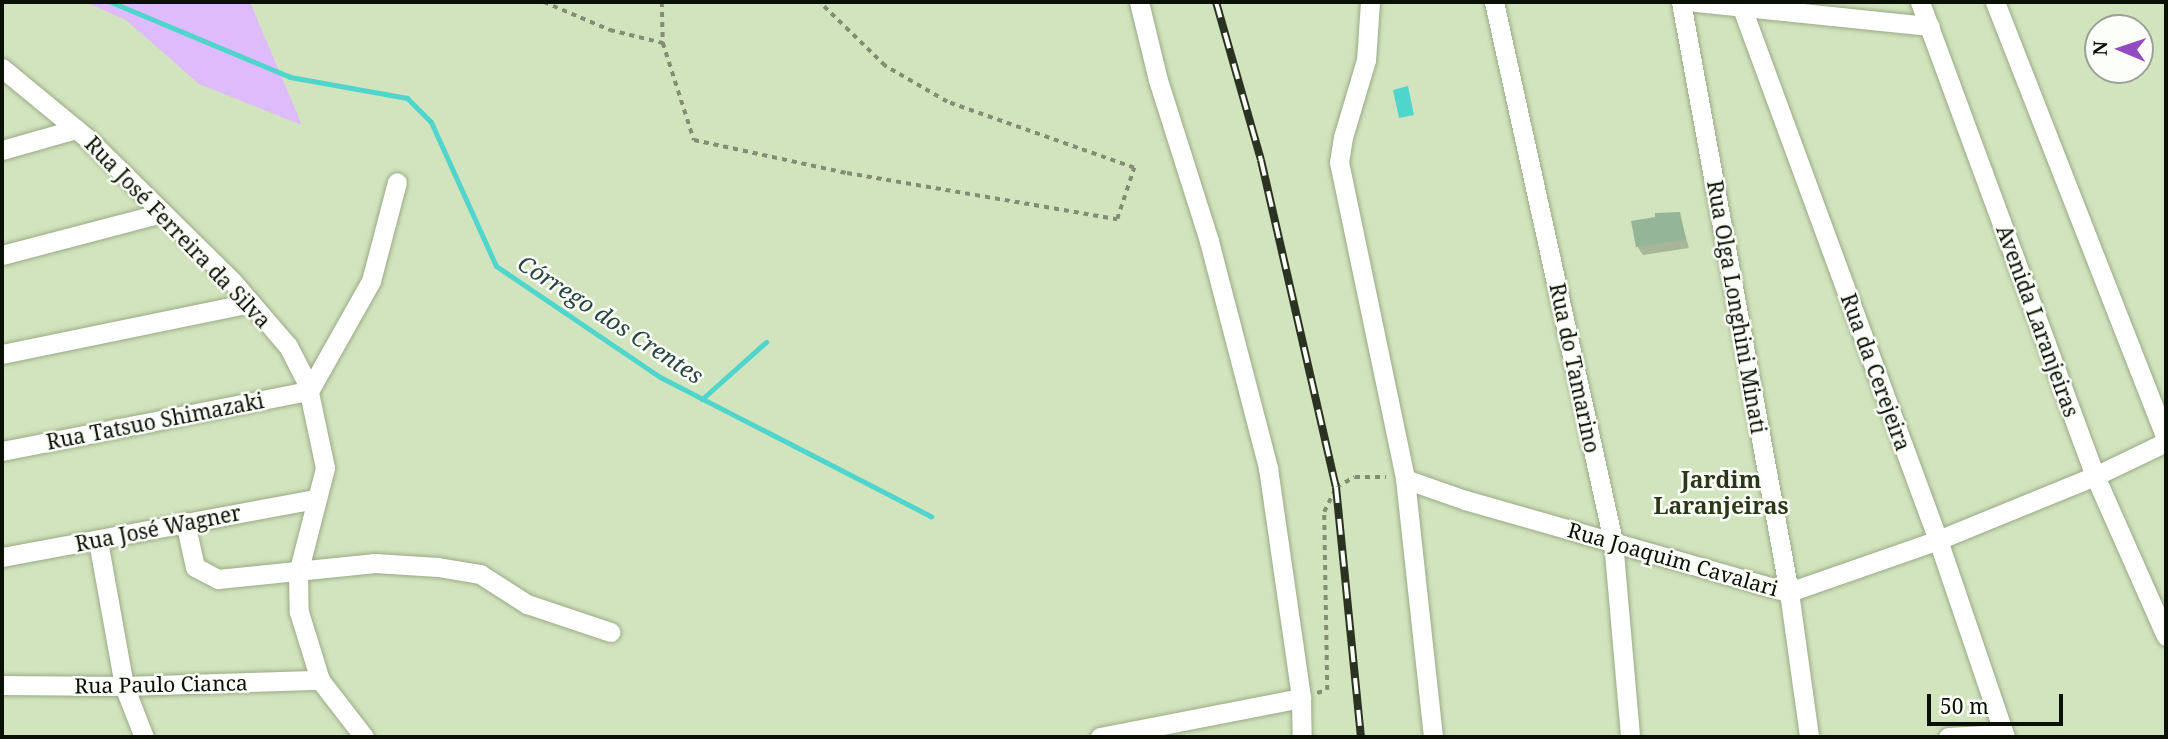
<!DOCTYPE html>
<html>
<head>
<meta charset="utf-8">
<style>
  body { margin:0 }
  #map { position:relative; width:2168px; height:739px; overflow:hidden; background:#d2e4be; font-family:"Noto Serif",serif }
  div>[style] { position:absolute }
  .green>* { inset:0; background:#debcfb }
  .water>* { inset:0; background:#50d5cc }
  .shadow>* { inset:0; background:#0003 }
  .stream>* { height:5px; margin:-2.5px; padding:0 2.5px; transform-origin:2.5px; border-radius:2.5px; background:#50d5cc }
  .building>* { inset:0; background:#94b598 }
  .path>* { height:3.5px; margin-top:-1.75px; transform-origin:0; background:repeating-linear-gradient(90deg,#818e73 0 5px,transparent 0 10px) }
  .roads { filter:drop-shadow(0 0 2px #99aa86) drop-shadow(0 0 2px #99aa86) }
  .minor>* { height:19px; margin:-9.5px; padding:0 9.5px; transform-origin:9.5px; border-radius:9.5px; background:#fff }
  .rail>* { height:8px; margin-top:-4px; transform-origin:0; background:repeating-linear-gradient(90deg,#fbfff7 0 16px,#2a3222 0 32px); box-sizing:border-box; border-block:2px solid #2a3222 }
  span { translate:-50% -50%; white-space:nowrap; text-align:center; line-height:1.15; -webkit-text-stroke:5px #fbfff7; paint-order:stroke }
  .street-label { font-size:21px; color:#0a1004 }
  .water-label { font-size:23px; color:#284542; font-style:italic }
  .neighbourhood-label { font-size:23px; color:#2a3718; font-weight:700 }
  .frame { position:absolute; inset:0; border:4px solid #0a1004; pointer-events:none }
  .north { position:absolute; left:2084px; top:14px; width:70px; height:70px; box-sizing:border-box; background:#fbfff7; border:2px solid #9b9f96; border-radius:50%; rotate:272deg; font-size:19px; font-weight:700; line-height:28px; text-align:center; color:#0a1004 }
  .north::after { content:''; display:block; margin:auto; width:24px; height:32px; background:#904cc0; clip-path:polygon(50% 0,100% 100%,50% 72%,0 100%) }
  .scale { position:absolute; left:1927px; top:694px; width:136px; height:32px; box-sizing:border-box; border:4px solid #0a1004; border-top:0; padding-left:9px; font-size:21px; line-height:24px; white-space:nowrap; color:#0a1004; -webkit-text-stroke:5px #fbfff7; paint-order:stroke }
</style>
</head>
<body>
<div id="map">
  <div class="green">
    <div style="clip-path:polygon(85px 2px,250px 2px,302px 125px,199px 84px,126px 20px)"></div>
  </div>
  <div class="water">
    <div style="clip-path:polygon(1408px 86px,1414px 115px,1399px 118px,1393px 90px)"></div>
  </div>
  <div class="shadow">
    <div style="clip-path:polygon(1679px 213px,1689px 248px,1643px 255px,1637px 246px)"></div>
  </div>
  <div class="stream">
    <div style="left:111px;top:2px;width:194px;rotate:22.7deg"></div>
    <div style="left:290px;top:77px;width:119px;rotate:10.2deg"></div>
    <div style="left:407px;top:98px;width:34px;rotate:45deg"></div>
    <div style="left:431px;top:122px;width:158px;rotate:65.7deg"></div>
    <div style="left:496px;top:266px;width:198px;rotate:34.1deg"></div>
    <div style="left:660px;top:377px;width:305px;rotate:27.2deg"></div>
    <div style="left:702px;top:399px;width:86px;rotate:-41.7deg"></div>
  </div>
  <div class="building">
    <div style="clip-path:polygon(1680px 212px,1686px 239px,1636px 247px,1631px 221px,1655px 217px,1655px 213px)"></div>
  </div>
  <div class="path">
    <div style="left:544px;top:2px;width:72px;rotate:23deg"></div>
    <div style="left:610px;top:30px;width:55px;rotate:13.8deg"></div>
    <div style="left:662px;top:2px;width:41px;rotate:88.6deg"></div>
    <div style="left:663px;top:43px;width:102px;rotate:72.3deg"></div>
    <div style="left:694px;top:140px;width:157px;rotate:12.2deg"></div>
    <div style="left:847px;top:173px;width:274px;rotate:9.7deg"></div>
    <div style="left:1117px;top:219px;width:54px;rotate:-71.6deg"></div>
    <div style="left:1134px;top:168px;width:198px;rotate:-160.6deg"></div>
    <div style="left:947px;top:102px;width:72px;rotate:-149.9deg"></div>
    <div style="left:885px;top:66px;width:92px;rotate:-135.9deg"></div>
    <div style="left:1317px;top:693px;width:10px;rotate:-17deg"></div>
    <div style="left:1327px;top:690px;width:178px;rotate:-91deg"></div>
    <div style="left:1324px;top:512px;width:28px;rotate:-64deg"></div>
    <div style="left:1336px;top:487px;width:21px;rotate:-28deg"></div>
    <div style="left:1355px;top:477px;width:31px"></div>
  </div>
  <div class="roads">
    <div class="minor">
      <div style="left:1139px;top:2px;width:80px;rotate:76.3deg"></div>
      <div style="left:1158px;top:80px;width:169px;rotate:72.4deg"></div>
      <div style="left:1209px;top:241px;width:235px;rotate:75.4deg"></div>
      <div style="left:1268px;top:468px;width:232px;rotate:81.8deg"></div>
      <div style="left:1301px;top:698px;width:39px;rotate:89deg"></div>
      <div style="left:1370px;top:2px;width:58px;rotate:93.9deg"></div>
      <div style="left:1366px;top:60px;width:80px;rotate:106.6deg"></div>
      <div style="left:1343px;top:137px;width:25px;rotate:99deg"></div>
      <div style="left:1339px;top:162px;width:324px;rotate:78.2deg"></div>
      <div style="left:1405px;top:479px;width:260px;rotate:83.8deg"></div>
      <div style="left:1494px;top:2px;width:552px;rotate:77.55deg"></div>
      <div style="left:1613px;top:541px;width:197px;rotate:85deg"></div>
      <div style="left:1681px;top:2px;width:600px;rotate:79.63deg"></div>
      <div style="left:1789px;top:592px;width:146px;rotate:82.1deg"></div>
      <div style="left:1696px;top:2px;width:235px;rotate:5.9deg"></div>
      <div style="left:1920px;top:2px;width:505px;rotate:69.74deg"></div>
      <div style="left:2095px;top:476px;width:175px;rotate:66.1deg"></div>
      <div style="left:1995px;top:2px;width:469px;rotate:68.6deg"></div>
      <div style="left:1742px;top:8px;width:567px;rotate:69.78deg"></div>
      <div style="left:1938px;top:540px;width:208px;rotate:71.2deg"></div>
      <div style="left:2px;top:68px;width:110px;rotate:39.5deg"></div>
      <div style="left:87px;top:138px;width:204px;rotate:44.6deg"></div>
      <div style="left:232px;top:281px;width:86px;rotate:49.3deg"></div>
      <div style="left:288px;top:346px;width:42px;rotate:62.8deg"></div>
      <div style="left:307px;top:383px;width:87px;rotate:78deg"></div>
      <div style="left:325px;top:468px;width:108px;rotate:104.4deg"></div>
      <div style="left:298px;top:573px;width:39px;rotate:89deg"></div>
      <div style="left:299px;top:612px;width:71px;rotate:72.8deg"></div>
      <div style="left:320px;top:680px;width:72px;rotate:52.3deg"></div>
      <div style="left:2px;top:150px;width:77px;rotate:-15.8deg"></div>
      <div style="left:2px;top:255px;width:165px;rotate:-14.7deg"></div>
      <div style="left:2px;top:354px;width:254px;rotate:-11.6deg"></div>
      <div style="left:2px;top:451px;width:313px;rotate:-11.1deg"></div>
      <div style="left:309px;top:391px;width:126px;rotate:-60.6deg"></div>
      <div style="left:371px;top:281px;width:102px;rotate:-75.3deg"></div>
      <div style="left:1405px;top:479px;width:64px;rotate:19.3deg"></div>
      <div style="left:1465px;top:500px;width:337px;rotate:15.9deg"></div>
      <div style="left:1789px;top:592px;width:158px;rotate:-19.2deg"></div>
      <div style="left:1938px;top:540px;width:170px;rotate:-22.2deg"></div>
      <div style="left:2095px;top:476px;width:79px;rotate:-25.6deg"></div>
      <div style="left:185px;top:522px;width:46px;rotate:77.5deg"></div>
      <div style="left:195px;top:567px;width:26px;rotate:28deg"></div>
      <div style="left:218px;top:579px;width:158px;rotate:-5.8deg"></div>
      <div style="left:375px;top:563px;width:63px;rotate:3.6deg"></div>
      <div style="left:438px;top:567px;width:43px;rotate:9.5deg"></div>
      <div style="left:480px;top:574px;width:56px;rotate:32.6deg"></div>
      <div style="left:527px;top:604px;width:88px;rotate:18.6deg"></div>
      <div style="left:98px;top:541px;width:147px;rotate:79.8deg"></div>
      <div style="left:124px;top:686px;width:55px;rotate:68.6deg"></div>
      <div style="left:2px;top:557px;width:318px;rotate:-10.5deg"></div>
      <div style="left:2px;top:685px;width:122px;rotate:0.5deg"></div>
      <div style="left:124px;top:686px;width:196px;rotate:-1.8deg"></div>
      <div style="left:1100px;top:737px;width:205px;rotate:-11deg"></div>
      <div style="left:1948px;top:737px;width:56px;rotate:-3.1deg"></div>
    </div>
  </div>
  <div class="rail">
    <div style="left:1216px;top:2px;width:164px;rotate:74.1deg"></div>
    <div style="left:1261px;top:160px;width:335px;rotate:77.1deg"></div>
    <div style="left:1336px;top:487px;width:251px;rotate:84.3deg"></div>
  </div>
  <div class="street-label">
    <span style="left:178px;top:232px;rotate:46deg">Rua José Ferreira da Silva</span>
    <span style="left:1737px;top:307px;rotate:80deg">Rua Olga Longhini Minati</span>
    <span style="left:2038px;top:321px;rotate:70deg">Avenida Laranjeiras</span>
    <span style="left:1575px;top:368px;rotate:78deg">Rua do Tamarino</span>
    <span style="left:1876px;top:372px;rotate:70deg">Rua da Cerejeira</span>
    <span style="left:155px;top:421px;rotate:-11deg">Rua Tatsuo Shimazaki</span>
    <span style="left:158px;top:528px;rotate:-11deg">Rua José Wagner</span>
    <span style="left:1673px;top:559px;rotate:16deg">Rua Joaquim Cavalari</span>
    <span style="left:161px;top:684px;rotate:-1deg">Rua Paulo Cianca</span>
  </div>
  <div class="water-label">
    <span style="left:611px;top:319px;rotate:33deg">Córrego dos Crentes</span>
  </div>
  <div class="neighbourhood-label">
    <span style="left:1721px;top:492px">Jardim<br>Laranjeiras</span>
  </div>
  <div class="frame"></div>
  <div class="north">N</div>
  <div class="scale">50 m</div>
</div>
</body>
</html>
